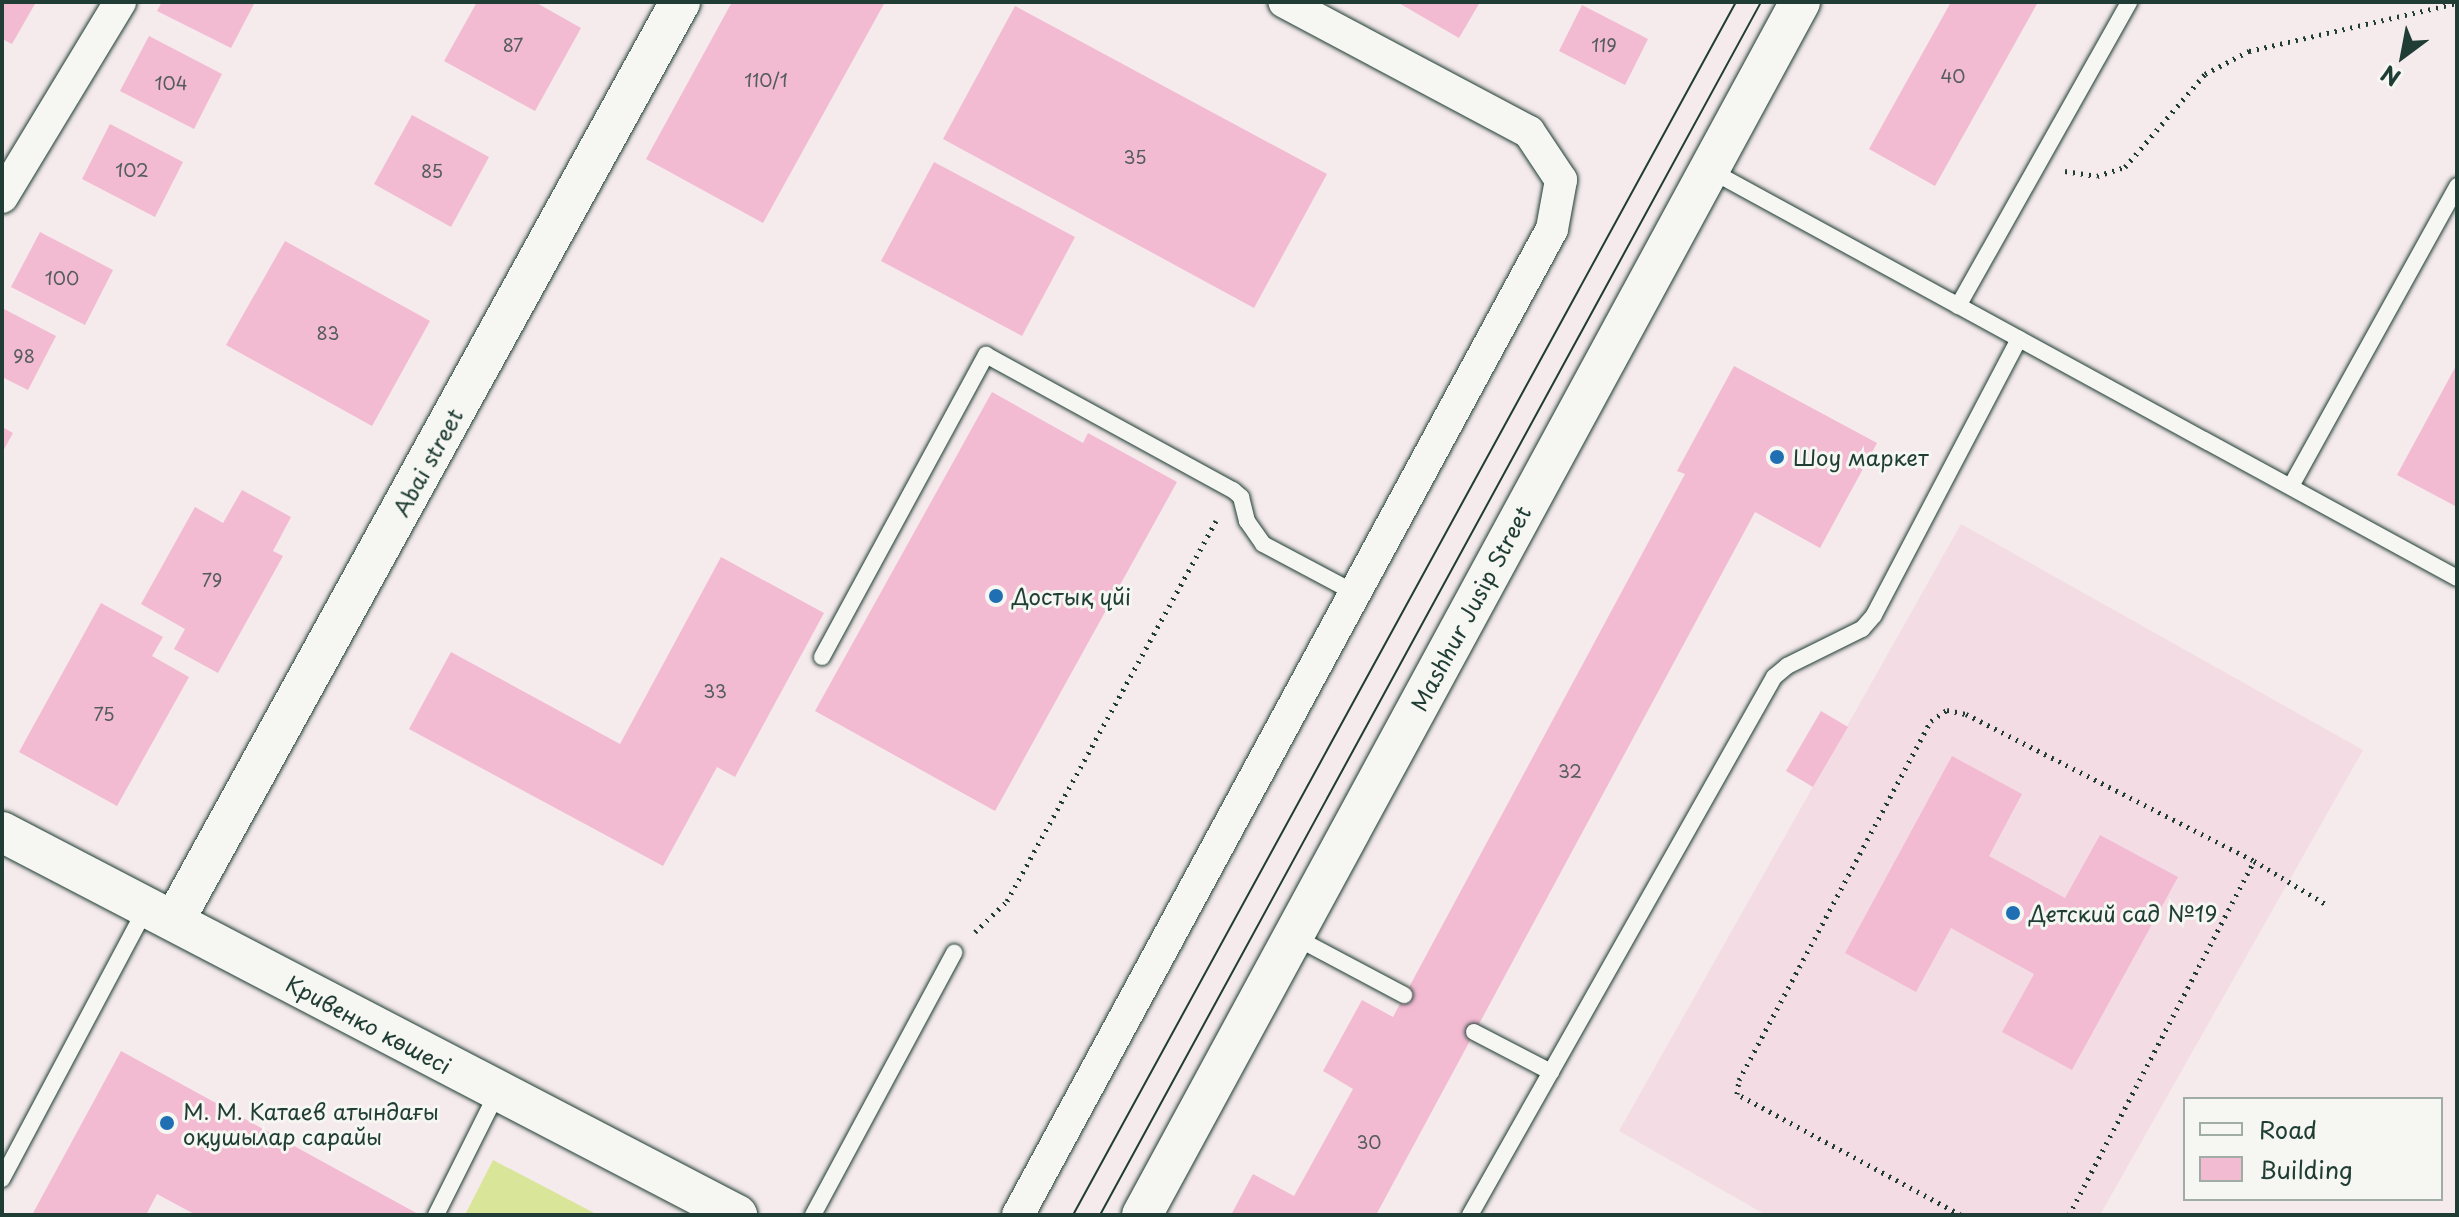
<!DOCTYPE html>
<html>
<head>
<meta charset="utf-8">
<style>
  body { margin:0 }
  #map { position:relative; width:2459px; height:1217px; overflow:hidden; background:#f5eaec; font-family:"Playpen Sans",sans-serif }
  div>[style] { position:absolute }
  .built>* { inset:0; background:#f4dce4 }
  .green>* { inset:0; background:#d9e598 }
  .building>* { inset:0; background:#f3bbd2 }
  .path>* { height:5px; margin-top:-2.5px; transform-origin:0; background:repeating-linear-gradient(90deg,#1f3d34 0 2px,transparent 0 8px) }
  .roads { filter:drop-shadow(0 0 2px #1f3d34) drop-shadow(0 0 2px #1f3d34) }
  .service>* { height:16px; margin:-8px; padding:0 8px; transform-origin:8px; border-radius:8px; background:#f6f6f2 }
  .minor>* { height:32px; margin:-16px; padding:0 16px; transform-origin:16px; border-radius:16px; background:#f6f6f2 }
  .tertiary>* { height:40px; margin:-20px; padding:0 20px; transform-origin:20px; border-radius:20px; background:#f6f6f2 }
  .tram>* { height:2px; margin:-1px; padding:0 1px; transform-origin:1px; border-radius:1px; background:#1f3d34 }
  .dots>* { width:22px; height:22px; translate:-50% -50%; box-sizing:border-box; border:4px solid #f6f6f2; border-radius:50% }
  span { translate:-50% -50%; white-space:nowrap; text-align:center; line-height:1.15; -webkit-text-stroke:6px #f6f6f2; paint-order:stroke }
  .number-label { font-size:18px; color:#545c5c }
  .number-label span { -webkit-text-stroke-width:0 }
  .poi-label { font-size:22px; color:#1f3d34 }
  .left { translate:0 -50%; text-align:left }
  .street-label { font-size:22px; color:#1f3d34 }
  .frame { position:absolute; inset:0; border:4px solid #1f3d34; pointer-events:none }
  .legend { position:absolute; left:2183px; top:1097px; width:260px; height:104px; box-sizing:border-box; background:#f6f6f2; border:2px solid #a0aca6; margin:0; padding:10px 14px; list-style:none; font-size:24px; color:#1f3d34 }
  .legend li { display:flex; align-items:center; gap:16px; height:40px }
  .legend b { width:40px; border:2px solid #a0aca6 }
  .north { position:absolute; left:2363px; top:16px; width:80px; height:80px; -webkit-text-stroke:6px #f6f6f2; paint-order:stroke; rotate:212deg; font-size:22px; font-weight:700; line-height:32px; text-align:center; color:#1f3d34 }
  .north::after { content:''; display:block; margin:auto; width:28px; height:36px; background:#1f3d34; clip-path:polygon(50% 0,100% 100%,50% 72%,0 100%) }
</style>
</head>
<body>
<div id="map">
  <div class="built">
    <div style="clip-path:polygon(1961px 524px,2363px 750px,2100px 1215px,1766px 1215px,1619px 1131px)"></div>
  </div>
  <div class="green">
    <div style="clip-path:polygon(493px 1160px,598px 1215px,465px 1215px)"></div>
  </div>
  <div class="building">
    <div style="clip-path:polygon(2px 2px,36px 2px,12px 44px,2px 39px)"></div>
    <div style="clip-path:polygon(162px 2px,255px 2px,231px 48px,157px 11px)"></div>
    <div style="clip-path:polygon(477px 2px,535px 2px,581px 28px,535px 111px,444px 61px)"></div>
    <div style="clip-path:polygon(732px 2px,885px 2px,763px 223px,646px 159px)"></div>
    <div style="clip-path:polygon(1397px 2px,1480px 2px,1459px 38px)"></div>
    <div style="clip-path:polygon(1951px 2px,2038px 2px,1935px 186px,1869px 149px)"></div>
    <div style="clip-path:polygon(1582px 5px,1648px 39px,1625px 85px,1559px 51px)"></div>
    <div style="clip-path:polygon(1015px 6px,1327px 174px,1254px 308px,943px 139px)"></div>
    <div style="clip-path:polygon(149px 36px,222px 74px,194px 129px,120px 91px)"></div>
    <div style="clip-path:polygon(412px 115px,489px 157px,451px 227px,374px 184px)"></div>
    <div style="clip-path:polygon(110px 124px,183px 162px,155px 217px,82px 179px)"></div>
    <div style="clip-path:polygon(934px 162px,1075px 237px,1022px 336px,881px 261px)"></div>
    <div style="clip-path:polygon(40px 232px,113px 270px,85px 325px,11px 287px)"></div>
    <div style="clip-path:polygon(285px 241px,430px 321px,372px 426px,226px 345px)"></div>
    <div style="clip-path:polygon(2px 308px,56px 336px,28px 390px,2px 377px)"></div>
    <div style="clip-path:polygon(2457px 364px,2457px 507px,2397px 475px)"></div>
    <div style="clip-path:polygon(1734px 366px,1877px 443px,1820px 548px,1755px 512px,1376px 1215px,1231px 1215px,1253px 1174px,1294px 1196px,1353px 1089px,1323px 1071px,1362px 1000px,1393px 1017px,1685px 474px,1677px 471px)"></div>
    <div style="clip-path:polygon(992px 392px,1083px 443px,1088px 433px,1177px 482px,995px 811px,815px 711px)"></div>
    <div style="clip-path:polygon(2px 427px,13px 433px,2px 453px)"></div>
    <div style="clip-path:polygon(242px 490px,291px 517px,273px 551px,283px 556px,218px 673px,174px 649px,185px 629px,141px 604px,195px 507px,223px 523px)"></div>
    <div style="clip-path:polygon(721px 557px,824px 613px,735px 777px,717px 767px,663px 866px,409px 729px,451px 652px,620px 744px)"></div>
    <div style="clip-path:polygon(101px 603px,163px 637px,152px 656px,189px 677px,117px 806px,19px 752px)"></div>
    <div style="clip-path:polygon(1821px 711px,1848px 727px,1813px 787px,1786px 771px)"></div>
    <div style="clip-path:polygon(1952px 756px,2022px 794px,1989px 856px,2065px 898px,2100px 835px,2178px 877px,2072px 1070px,2002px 1032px,2034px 974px,1951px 928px,1916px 992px,1845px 953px)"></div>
    <div style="clip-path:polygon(121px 1051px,420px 1215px,196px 1215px,157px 1194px,146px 1215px,32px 1215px)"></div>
  </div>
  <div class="path">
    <div style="left:2065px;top:171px;width:32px;rotate:9deg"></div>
    <div style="left:2097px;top:176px;width:29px;rotate:-18deg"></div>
    <div style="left:2125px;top:167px;width:123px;rotate:-49.3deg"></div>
    <div style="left:2205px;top:74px;width:50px;rotate:-27.6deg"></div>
    <div style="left:2249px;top:51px;width:213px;rotate:-13deg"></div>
    <div style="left:975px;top:932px;width:45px;rotate:-44.1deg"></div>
    <div style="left:1007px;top:901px;width:434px;rotate:-61.2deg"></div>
    <div style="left:1961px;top:1215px;width:255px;rotate:-151.6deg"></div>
    <div style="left:1737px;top:1094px;width:14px;rotate:-82deg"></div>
    <div style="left:1739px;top:1080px;width:407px;rotate:-61.9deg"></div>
    <div style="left:1931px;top:721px;width:19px;rotate:-35deg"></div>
    <div style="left:1947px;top:710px;width:19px;rotate:12deg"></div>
    <div style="left:1966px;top:714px;width:323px;rotate:27deg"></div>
    <div style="left:2069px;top:1215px;width:399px;rotate:-62.4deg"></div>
    <div style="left:2254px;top:861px;width:87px;rotate:31deg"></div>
  </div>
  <div class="roads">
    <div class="service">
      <div style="left:1708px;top:169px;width:853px;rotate:28.64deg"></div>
      <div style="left:1958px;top:306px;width:349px;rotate:-60.6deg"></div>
      <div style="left:2291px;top:486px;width:343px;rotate:-61deg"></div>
      <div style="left:822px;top:657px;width:344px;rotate:-61.5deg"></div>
      <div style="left:986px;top:355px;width:281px;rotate:28.7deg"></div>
      <div style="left:1233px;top:490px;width:11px;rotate:41deg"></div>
      <div style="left:1241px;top:497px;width:25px;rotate:76deg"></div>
      <div style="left:1247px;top:521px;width:28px;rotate:55deg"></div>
      <div style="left:1263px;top:544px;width:104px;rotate:28deg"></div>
      <div style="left:1293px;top:936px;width:126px;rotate:28deg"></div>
      <div style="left:1474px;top:1032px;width:87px;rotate:27.5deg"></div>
      <div style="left:2px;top:1179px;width:307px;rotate:-62deg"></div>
      <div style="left:436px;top:1215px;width:139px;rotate:-63.4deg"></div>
      <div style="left:813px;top:1215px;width:298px;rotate:-61.7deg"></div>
      <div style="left:1470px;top:1215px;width:618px;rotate:-60.53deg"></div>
      <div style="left:1774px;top:677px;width:17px;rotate:-40deg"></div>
      <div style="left:1787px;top:666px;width:84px;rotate:-26.3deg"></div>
      <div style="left:1862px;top:629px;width:18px;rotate:-49deg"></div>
      <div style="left:1874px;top:615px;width:312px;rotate:-62.3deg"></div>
    </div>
    <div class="minor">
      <div style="left:2px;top:197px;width:228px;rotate:-58.8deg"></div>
      <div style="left:1018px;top:1215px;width:1121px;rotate:-61.56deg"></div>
      <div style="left:1552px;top:229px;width:50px;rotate:-79.6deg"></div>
      <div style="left:1561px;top:180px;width:58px;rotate:-123.7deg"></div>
      <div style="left:1529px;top:132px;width:277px;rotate:-152deg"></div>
    </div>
    <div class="tertiary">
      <div style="left:2px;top:832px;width:829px;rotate:27.52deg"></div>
      <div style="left:174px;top:921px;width:1049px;rotate:-61.16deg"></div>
      <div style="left:1142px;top:1215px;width:1380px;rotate:-61.52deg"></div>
    </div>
  </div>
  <div class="tram">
    <div style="left:1073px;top:1215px;width:1382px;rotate:-61.34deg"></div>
    <div style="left:1100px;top:1215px;width:1381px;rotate:-61.41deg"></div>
  </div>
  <div class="dots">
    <div style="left:1777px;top:457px;background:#1f6fb2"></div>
    <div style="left:996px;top:596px;background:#1f6fb2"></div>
    <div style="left:2013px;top:913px;background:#1f6fb2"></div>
    <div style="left:167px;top:1123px;background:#1f6fb2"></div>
  </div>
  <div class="number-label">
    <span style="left:513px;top:45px">87</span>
    <span style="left:1604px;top:45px">119</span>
    <span style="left:1953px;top:76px">40</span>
    <span style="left:766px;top:80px">110/1</span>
    <span style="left:171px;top:83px">104</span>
    <span style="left:1135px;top:157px">35</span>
    <span style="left:132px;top:170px">102</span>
    <span style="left:432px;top:171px">85</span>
    <span style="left:62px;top:278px">100</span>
    <span style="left:328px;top:333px">83</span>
    <span style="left:24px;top:356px">98</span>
    <span style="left:212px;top:580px">79</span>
    <span style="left:715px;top:691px">33</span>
    <span style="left:104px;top:714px">75</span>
    <span style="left:1570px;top:771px">32</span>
    <span style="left:1369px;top:1142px">30</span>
  </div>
  <div class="poi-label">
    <span class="left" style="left:1793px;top:457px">Шоу маркет</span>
    <span class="left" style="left:1012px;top:596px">Достық үйі</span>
    <span class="left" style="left:2029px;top:913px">Детский сад №19</span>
    <span class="left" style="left:183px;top:1123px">М. М. Катаев атындағы<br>оқушылар сарайы</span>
  </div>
  <div class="street-label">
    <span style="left:427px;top:462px;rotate:-61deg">Abai street</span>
    <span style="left:1470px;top:608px;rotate:-62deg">Mashhur Jusip Street</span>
    <span style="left:369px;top:1024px;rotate:28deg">Кривенко көшесі</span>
  </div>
  <div class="frame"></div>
  <ul class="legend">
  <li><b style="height:10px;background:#f6f6f2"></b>Road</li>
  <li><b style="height:22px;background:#f3bbd2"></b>Building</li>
  </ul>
  <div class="north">N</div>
</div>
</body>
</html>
